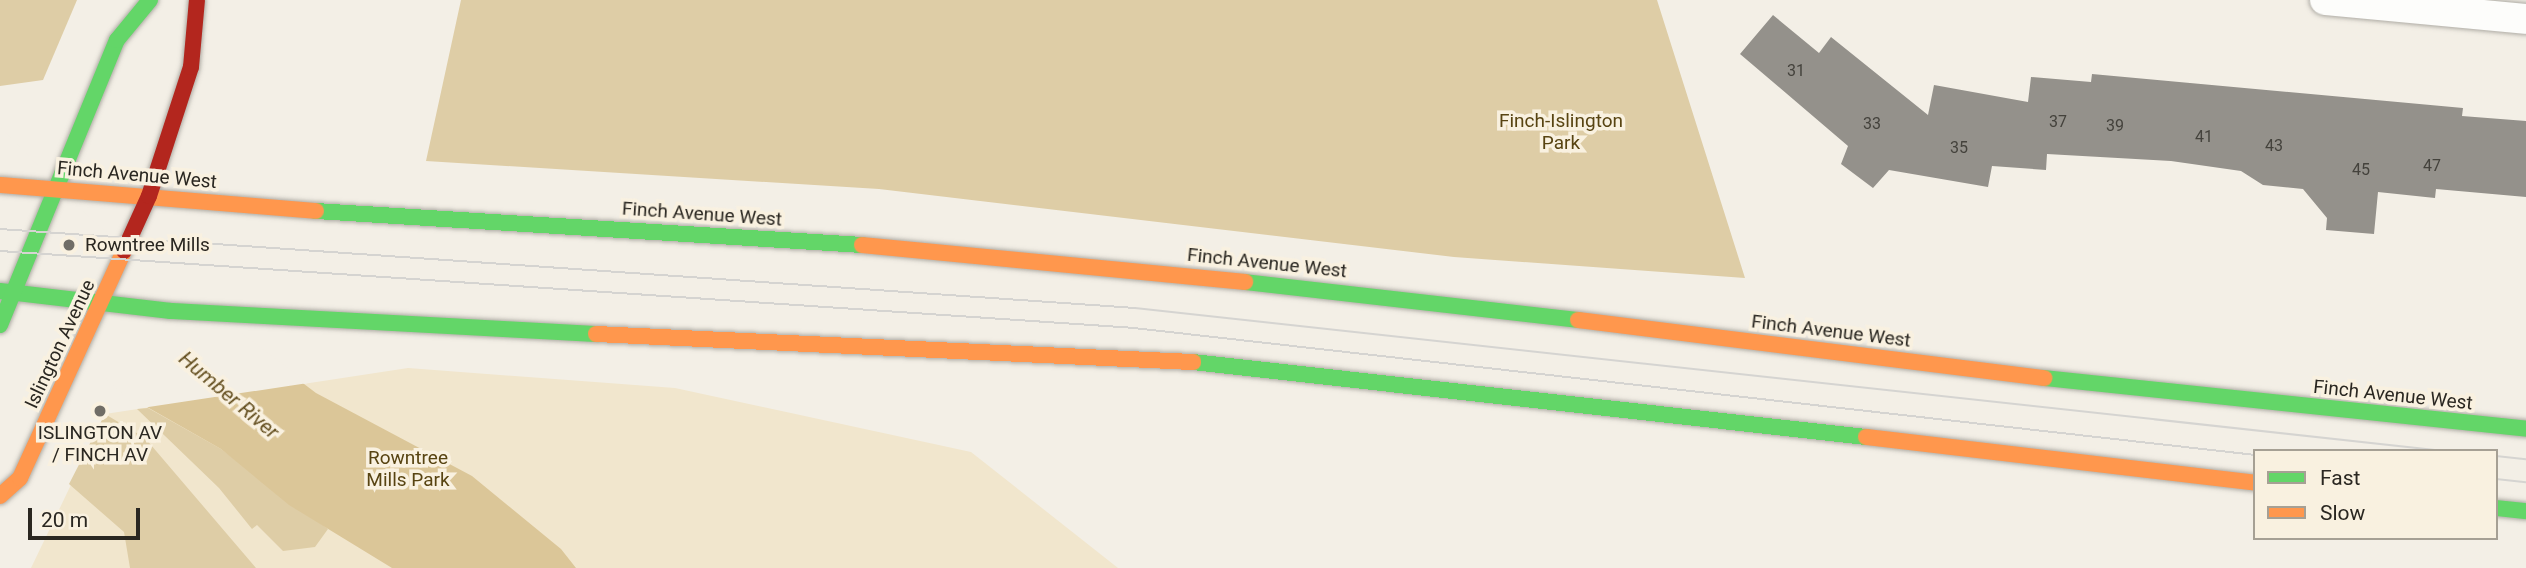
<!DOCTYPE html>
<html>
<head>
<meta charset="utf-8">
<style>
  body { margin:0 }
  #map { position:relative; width:2526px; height:568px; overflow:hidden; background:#f3efe6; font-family:Roboto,sans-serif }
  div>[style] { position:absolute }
  .green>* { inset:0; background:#f1e6cd }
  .forest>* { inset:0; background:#decda6 }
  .water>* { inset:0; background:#dbc698 }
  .pier>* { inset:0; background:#f3efe6 }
  .building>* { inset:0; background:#94918b }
  .roads { filter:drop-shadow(0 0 2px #b0ada6) drop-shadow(0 0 2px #b0ada6) }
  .street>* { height:30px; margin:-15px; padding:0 15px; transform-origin:15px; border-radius:15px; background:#fdfdfb }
  .fast>* { height:16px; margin:-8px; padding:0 8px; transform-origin:8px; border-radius:8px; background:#63d668 }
  .slow>* { height:16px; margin:-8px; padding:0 8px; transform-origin:8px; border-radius:8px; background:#ff974d }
  .jam>* { height:16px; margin:-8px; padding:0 8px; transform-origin:8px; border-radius:8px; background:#b3261e }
  .tram>* { height:2px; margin:-1px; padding:0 1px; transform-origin:1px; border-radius:1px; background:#d5d4d1 }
  .dots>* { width:19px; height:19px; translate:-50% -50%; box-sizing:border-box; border:4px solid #f9f1e0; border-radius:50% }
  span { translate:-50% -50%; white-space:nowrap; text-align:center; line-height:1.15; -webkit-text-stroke:7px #f9f1e0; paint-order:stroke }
  .number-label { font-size:16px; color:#44423c }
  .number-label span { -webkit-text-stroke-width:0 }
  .park-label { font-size:19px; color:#584412 }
  .street-label { font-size:19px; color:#2a2721 }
  .poi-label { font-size:19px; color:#2a2721 }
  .left { translate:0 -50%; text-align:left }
  .water-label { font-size:21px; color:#655020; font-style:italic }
  .legend { position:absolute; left:2253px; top:449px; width:245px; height:91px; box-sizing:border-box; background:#f9f1e0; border:2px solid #a6a094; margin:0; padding:9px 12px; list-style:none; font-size:21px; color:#2a2721 }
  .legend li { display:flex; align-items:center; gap:14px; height:35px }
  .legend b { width:35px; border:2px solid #a6a094 }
  .scale { position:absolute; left:28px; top:508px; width:112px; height:32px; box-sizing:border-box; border:4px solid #2a2721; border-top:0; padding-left:9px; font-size:21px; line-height:24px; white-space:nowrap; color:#2a2721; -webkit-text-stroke:5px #f9f1e0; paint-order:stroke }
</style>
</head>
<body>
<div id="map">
  <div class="green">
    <div style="clip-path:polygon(408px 368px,675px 388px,971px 452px,1118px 568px,31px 568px,105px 414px)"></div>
  </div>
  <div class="forest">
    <div style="clip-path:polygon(0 0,77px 0,43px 80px,0 86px)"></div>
    <div style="clip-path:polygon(461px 0,1657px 0,1745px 278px,1454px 257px,879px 189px,426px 161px)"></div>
    <div style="clip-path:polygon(148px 408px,221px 449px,328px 529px,315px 547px,283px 551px,257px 525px,252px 529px,219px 488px,137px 409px)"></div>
    <div style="clip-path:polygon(105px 414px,145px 438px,256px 568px,130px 568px,124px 532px,69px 484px)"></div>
  </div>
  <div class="water">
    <div style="clip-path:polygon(0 130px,93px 225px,316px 393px,472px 476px,561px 549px,576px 568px,392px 568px,289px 505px,221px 449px,133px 399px)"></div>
  </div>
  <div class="pier">
    <div style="clip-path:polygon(0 127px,95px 223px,308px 383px,142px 408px,131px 402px,0 279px)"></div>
  </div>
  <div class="building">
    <div style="clip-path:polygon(1773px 15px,1819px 53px,1831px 37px,1928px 115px,1934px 85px,2028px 102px,2031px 77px,2091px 82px,2092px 74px,2463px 108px,2462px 116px,2526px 121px,2526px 197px,2436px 189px,2435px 198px,2378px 192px,2374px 234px,2326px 230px,2327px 218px,2303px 189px,2263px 185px,2241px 171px,2171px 161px,2047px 154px,2046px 170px,1992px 166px,1988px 187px,1889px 170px,1873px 188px,1841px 164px,1848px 146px,1740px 54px)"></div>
  </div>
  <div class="roads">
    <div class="street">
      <div style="left:2325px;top:0;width:202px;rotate:5.4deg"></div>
    </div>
    <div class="fast">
      <div style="left:316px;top:211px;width:547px;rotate:3.56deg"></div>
      <div style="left:1245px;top:282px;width:335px;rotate:6.5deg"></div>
      <div style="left:0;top:291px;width:172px;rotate:6.7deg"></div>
      <div style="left:171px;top:311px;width:426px;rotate:3.1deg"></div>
      <div style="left:0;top:325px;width:308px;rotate:-67.7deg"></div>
      <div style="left:117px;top:40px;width:52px;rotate:-50.5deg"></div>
      <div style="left:1193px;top:362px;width:677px;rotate:6.36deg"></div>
      <div style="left:2044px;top:378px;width:485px;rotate:6deg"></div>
      <div style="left:2496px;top:508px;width:30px;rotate:6deg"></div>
    </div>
    <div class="slow">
      <div style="left:0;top:185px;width:317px;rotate:4.7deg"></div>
      <div style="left:862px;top:245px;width:385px;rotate:5.5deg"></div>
      <div style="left:1578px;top:320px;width:470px;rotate:7.1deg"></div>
      <div style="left:596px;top:334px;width:598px;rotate:2.69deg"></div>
      <div style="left:1866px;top:437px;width:392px;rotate:6.7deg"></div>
      <div style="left:0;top:496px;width:27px;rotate:-42deg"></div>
      <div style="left:20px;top:478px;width:250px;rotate:-65.4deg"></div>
    </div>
    <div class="jam">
      <div style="left:124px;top:251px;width:60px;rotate:-65.6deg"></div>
      <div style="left:149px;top:196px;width:136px;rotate:-72deg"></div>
      <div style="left:191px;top:67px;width:67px;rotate:-84.9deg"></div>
    </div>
  </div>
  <div class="tram">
    <div style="left:0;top:229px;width:1138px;rotate:3.98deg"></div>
    <div style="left:1135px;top:308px;width:1319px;rotate:6.23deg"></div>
    <div style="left:0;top:251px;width:1137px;rotate:3.88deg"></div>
    <div style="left:1134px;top:328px;width:1128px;rotate:6.46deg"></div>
    <div style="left:2496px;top:456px;width:30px;rotate:6deg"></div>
    <div style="left:2496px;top:479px;width:30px;rotate:6deg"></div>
  </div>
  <div class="dots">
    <div style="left:69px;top:245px;background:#706d66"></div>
    <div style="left:100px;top:411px;background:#706d66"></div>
  </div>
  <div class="number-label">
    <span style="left:1796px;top:71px">31</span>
    <span style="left:2058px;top:122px">37</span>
    <span style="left:1872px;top:124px">33</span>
    <span style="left:2115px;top:126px">39</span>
    <span style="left:2204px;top:137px">41</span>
    <span style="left:2274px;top:146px">43</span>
    <span style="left:1959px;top:148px">35</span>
    <span style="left:2432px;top:166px">47</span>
    <span style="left:2361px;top:170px">45</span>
  </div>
  <div class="park-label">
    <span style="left:1561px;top:132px">Finch-Islington<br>Park</span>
    <span style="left:408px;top:469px">Rowntree<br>Mills Park</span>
  </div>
  <div class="street-label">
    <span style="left:137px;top:175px;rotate:5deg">Finch Avenue West</span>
    <span style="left:702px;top:214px;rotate:4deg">Finch Avenue West</span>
    <span style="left:1267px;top:263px;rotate:6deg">Finch Avenue West</span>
    <span style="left:1831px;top:331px;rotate:7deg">Finch Avenue West</span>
    <span style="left:60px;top:344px;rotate:-65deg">Islington Avenue</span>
    <span style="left:2393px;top:395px;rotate:6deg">Finch Avenue West</span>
  </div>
  <div class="poi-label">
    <span class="left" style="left:85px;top:245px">Rowntree Mills</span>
    <span style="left:100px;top:444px">ISLINGTON AV<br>/ FINCH AV</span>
  </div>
  <div class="water-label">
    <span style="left:229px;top:395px;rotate:40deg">Humber River</span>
  </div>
  <ul class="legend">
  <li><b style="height:9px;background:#63d668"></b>Fast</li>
  <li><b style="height:9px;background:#ff974d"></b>Slow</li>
  </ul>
  <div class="scale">20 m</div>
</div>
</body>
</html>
